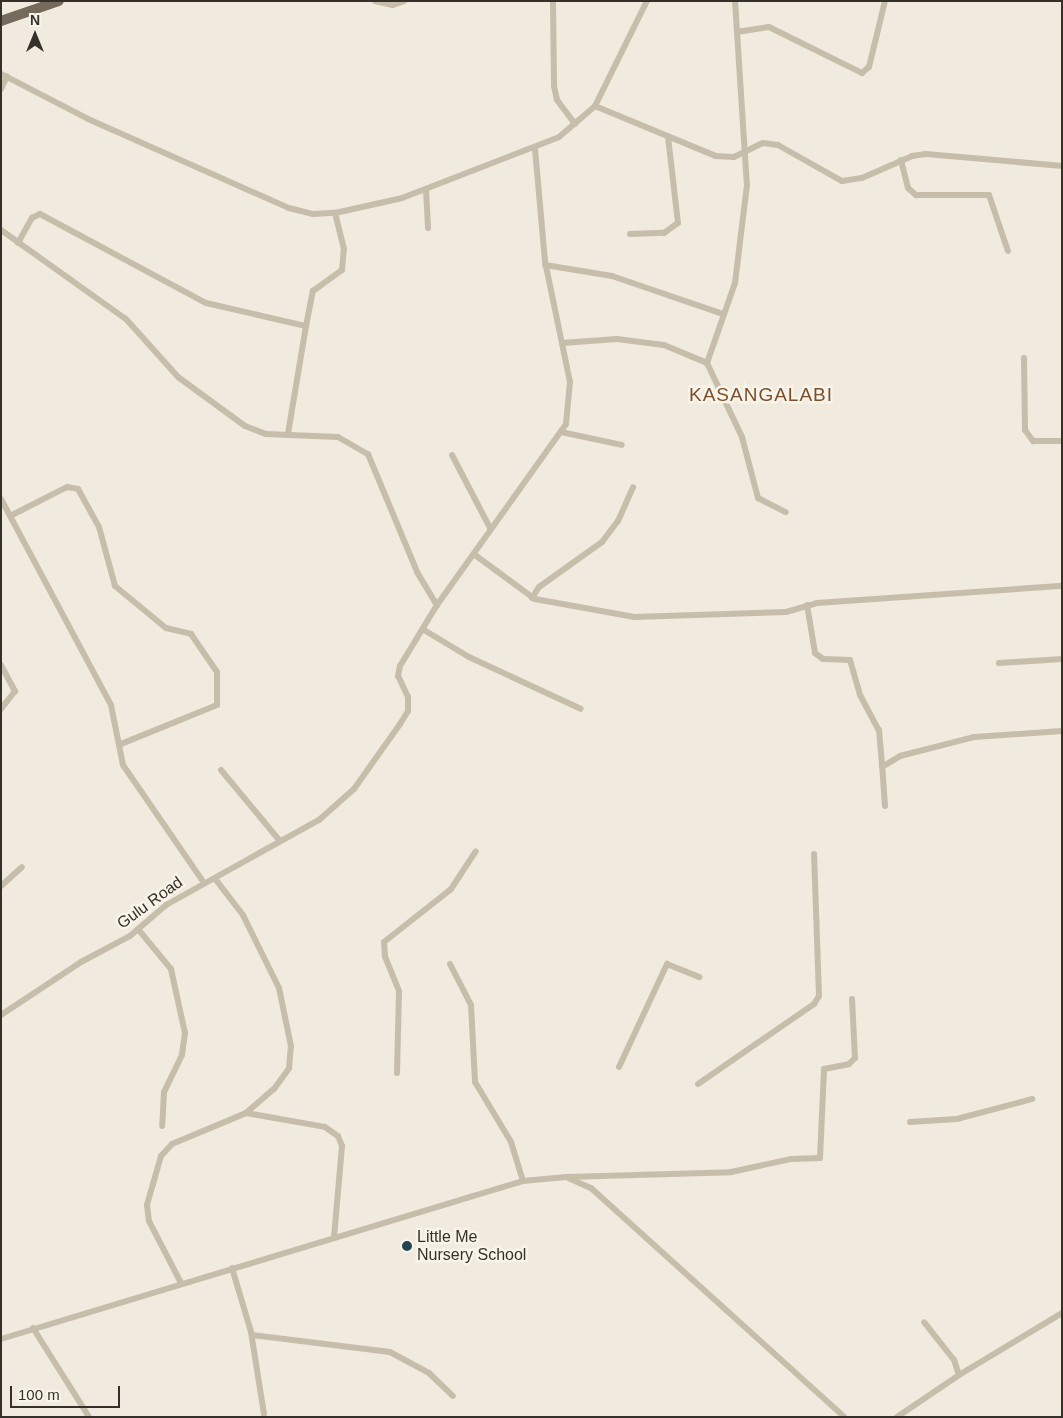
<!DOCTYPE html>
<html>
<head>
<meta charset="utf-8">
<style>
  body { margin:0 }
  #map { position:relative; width:1063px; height:1418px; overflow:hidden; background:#f0ebde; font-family:Helvetica,sans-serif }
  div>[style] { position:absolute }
  .minor>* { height:6px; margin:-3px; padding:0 3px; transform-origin:3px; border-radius:3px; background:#c7bdab }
  .primary>* { height:10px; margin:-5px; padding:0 5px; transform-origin:5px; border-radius:5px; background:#756a5c }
  .dots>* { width:14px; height:14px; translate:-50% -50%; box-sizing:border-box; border:2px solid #f8f4ea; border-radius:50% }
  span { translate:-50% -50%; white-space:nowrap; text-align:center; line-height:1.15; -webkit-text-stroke:5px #f8f4ea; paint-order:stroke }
  .street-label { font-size:16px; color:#353029 }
  .poi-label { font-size:16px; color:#353029 }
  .left { translate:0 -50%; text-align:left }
  .quarter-label { font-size:19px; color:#7c4f2b; letter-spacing:1px }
  .frame { position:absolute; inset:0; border:2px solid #353029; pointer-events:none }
  .north { position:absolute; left:10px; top:10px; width:50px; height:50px; -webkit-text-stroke:4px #f8f4ea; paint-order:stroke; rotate:0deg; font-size:14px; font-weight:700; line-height:20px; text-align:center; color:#353029 }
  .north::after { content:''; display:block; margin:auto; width:18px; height:22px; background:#353029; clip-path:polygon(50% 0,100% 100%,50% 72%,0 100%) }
  .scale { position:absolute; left:10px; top:1386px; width:110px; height:22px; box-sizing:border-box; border:2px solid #353029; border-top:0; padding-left:6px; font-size:15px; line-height:18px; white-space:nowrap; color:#353029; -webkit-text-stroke:4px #f8f4ea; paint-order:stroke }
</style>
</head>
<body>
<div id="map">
  <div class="minor">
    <div style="left:375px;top:1px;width:18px;rotate:13deg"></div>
    <div style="left:393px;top:5px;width:12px;rotate:-20deg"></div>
    <div style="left:553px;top:1px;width:85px;rotate:89.3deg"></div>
    <div style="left:554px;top:86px;width:14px;rotate:78deg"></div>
    <div style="left:557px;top:100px;width:30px;rotate:53deg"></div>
    <div style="left:735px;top:1px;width:184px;rotate:86.3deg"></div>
    <div style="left:747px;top:185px;width:99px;rotate:97deg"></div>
    <div style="left:735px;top:283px;width:85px;rotate:109.3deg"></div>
    <div style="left:707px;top:363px;width:82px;rotate:64.7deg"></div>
    <div style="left:742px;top:437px;width:63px;rotate:75.3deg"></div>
    <div style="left:758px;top:498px;width:31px;rotate:27deg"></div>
    <div style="left:737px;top:32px;width:32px;rotate:-9deg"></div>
    <div style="left:769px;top:27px;width:104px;rotate:26.3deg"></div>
    <div style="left:862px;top:73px;width:9px;rotate:-41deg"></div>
    <div style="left:869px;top:67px;width:68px;rotate:-76.4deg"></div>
    <div style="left:1px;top:74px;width:98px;rotate:27.3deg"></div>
    <div style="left:88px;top:119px;width:220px;rotate:23.9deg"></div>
    <div style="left:289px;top:208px;width:25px;rotate:14deg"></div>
    <div style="left:313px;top:214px;width:22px;rotate:-3deg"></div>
    <div style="left:335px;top:213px;width:69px;rotate:-12.6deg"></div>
    <div style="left:402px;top:198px;width:168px;rotate:-21.2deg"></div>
    <div style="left:559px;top:137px;width:48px;rotate:-40.7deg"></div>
    <div style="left:595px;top:106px;width:117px;rotate:-63.7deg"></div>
    <div style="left:1px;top:89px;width:14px;rotate:-65deg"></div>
    <div style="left:595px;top:106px;width:131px;rotate:22.5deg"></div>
    <div style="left:716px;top:156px;width:18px;rotate:3deg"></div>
    <div style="left:734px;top:157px;width:32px;rotate:-26deg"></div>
    <div style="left:763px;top:143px;width:15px;rotate:8deg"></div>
    <div style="left:778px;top:145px;width:73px;rotate:29.4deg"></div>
    <div style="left:842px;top:181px;width:20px;rotate:-9deg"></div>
    <div style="left:862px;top:178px;width:55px;rotate:-23.7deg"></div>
    <div style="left:912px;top:156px;width:14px;rotate:-8deg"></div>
    <div style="left:926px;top:154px;width:137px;rotate:5deg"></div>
    <div style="left:901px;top:160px;width:29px;rotate:76deg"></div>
    <div style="left:908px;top:188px;width:11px;rotate:41deg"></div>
    <div style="left:916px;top:195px;width:73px"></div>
    <div style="left:989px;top:195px;width:59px;rotate:71.3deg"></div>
    <div style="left:426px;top:189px;width:39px;rotate:87deg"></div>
    <div style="left:1px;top:230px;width:153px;rotate:35.5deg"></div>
    <div style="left:126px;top:319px;width:78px;rotate:48.1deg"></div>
    <div style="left:178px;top:377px;width:83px;rotate:36.2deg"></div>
    <div style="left:245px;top:426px;width:22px;rotate:21deg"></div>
    <div style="left:266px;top:434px;width:72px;rotate:2.4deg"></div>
    <div style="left:338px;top:437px;width:34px;rotate:30deg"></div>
    <div style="left:368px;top:454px;width:128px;rotate:67.4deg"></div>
    <div style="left:417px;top:572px;width:39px;rotate:59deg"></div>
    <div style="left:630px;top:234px;width:34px;rotate:-2deg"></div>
    <div style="left:664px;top:233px;width:17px;rotate:-36deg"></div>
    <div style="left:678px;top:223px;width:87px;rotate:-96.6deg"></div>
    <div style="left:18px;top:243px;width:29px;rotate:-61deg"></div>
    <div style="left:32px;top:218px;width:9px;rotate:-27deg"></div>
    <div style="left:40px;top:214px;width:188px;rotate:28.2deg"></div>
    <div style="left:206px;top:303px;width:103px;rotate:13deg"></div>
    <div style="left:306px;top:326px;width:109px;rotate:99.5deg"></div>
    <div style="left:545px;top:265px;width:68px;rotate:9.3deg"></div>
    <div style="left:612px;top:276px;width:117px;rotate:18.9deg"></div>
    <div style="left:306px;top:326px;width:36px;rotate:-79deg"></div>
    <div style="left:313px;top:291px;width:36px;rotate:-36deg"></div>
    <div style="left:342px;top:270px;width:21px;rotate:-85deg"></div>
    <div style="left:344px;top:249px;width:37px;rotate:-104deg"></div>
    <div style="left:562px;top:343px;width:55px;rotate:-4.2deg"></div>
    <div style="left:617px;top:339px;width:47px;rotate:7.3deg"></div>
    <div style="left:664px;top:345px;width:47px;rotate:22.7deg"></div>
    <div style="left:1024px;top:358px;width:72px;rotate:89.2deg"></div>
    <div style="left:1025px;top:430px;width:14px;rotate:54deg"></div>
    <div style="left:1033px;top:441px;width:29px"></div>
    <div style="left:561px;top:432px;width:62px;rotate:12deg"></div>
    <div style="left:452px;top:455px;width:82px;rotate:62.5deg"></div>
    <div style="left:1px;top:499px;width:234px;rotate:61.9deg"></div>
    <div style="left:111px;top:705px;width:61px;rotate:78.7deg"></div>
    <div style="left:123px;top:765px;width:143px;rotate:55.5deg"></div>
    <div style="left:12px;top:515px;width:62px;rotate:-27deg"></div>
    <div style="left:67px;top:487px;width:11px;rotate:10deg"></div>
    <div style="left:78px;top:489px;width:43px;rotate:61.1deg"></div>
    <div style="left:99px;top:527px;width:61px;rotate:74.8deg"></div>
    <div style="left:115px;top:586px;width:66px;rotate:39.5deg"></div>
    <div style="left:166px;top:628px;width:26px;rotate:13deg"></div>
    <div style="left:191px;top:634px;width:46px;rotate:55.6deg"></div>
    <div style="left:217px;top:672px;width:33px;rotate:90deg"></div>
    <div style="left:217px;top:705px;width:104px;rotate:157.9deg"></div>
    <div style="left:475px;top:555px;width:74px;rotate:36.3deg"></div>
    <div style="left:535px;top:599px;width:101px;rotate:10.3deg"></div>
    <div style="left:634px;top:617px;width:152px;rotate:-1.9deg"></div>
    <div style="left:786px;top:612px;width:32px;rotate:-16deg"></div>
    <div style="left:817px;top:603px;width:246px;rotate:-4deg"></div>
    <div style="left:532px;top:598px;width:13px;rotate:-58deg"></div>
    <div style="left:539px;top:587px;width:77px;rotate:-35.5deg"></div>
    <div style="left:602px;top:542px;width:26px;rotate:-53deg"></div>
    <div style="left:618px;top:521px;width:37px;rotate:-66deg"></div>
    <div style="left:807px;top:605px;width:49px;rotate:80.5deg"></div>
    <div style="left:815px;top:653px;width:10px;rotate:37deg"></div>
    <div style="left:823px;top:659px;width:27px;rotate:2deg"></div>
    <div style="left:850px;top:660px;width:36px;rotate:74deg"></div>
    <div style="left:860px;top:695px;width:40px;rotate:62deg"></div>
    <div style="left:879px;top:730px;width:37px;rotate:85deg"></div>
    <div style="left:424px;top:630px;width:52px;rotate:31deg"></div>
    <div style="left:469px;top:657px;width:123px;rotate:24.9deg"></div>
    <div style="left:999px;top:663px;width:63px;rotate:-3.6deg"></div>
    <div style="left:1px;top:665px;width:30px;rotate:62deg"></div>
    <div style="left:15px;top:691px;width:23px;rotate:128deg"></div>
    <div style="left:221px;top:770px;width:92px;rotate:50.3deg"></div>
    <div style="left:885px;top:806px;width:39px;rotate:-94deg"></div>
    <div style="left:882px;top:767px;width:21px;rotate:-31deg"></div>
    <div style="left:900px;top:756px;width:76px;rotate:-14.4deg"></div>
    <div style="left:974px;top:737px;width:88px;rotate:-3.9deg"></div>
    <div style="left:1px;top:886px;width:28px;rotate:-42deg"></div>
    <div style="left:138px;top:929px;width:52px;rotate:50.5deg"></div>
    <div style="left:171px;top:969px;width:66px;rotate:77.7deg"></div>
    <div style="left:185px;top:1033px;width:22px;rotate:98deg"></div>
    <div style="left:182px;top:1055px;width:41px;rotate:115.9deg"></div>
    <div style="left:164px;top:1092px;width:34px;rotate:93deg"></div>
    <div style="left:450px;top:964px;width:46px;rotate:62.9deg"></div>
    <div style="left:471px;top:1005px;width:77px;rotate:87deg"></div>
    <div style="left:475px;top:1082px;width:70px;rotate:59deg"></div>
    <div style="left:511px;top:1142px;width:41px;rotate:72.9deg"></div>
    <div style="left:1px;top:1015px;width:96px;rotate:-33.5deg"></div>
    <div style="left:81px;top:962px;width:55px;rotate:-28deg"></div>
    <div style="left:130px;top:936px;width:48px;rotate:-40.7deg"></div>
    <div style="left:166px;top:905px;width:175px;rotate:-29.1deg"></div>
    <div style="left:319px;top:820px;width:47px;rotate:-41.5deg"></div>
    <div style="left:354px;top:789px;width:80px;rotate:-54.7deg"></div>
    <div style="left:400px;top:724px;width:15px;rotate:-58deg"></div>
    <div style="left:408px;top:711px;width:14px;rotate:-90deg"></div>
    <div style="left:408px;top:697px;width:23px;rotate:-115deg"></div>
    <div style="left:398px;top:676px;width:10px;rotate:-79deg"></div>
    <div style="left:400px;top:666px;width:71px;rotate:-58.8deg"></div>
    <div style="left:437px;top:605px;width:222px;rotate:-54.5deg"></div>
    <div style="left:566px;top:424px;width:42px;rotate:-84.6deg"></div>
    <div style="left:570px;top:382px;width:124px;rotate:-101.7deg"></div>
    <div style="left:545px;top:261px;width:112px;rotate:-95.1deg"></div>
    <div style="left:619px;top:1067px;width:114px;rotate:-65deg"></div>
    <div style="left:667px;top:964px;width:35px;rotate:22deg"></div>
    <div style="left:397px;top:1073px;width:82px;rotate:-88.6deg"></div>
    <div style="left:399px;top:991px;width:38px;rotate:-112deg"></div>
    <div style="left:385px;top:956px;width:14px;rotate:-94deg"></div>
    <div style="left:384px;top:942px;width:85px;rotate:-38.3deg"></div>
    <div style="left:451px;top:889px;width:45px;rotate:-56.7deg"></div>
    <div style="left:698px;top:1084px;width:141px;rotate:-34.6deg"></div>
    <div style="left:814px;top:1004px;width:9px;rotate:-58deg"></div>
    <div style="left:819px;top:996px;width:142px;rotate:-92deg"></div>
    <div style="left:246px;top:1113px;width:80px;rotate:10deg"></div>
    <div style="left:325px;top:1127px;width:16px;rotate:35deg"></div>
    <div style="left:338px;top:1136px;width:11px;rotate:68deg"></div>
    <div style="left:342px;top:1146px;width:92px;rotate:95deg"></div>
    <div style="left:910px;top:1122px;width:47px;rotate:-3.7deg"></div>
    <div style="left:957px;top:1119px;width:78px;rotate:-14.9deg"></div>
    <div style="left:567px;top:1177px;width:164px;rotate:-1.7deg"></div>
    <div style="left:731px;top:1172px;width:61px;rotate:-12.2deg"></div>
    <div style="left:791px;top:1159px;width:29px;rotate:-2deg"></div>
    <div style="left:820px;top:1158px;width:89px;rotate:-87.4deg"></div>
    <div style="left:824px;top:1069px;width:25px;rotate:-11deg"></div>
    <div style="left:849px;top:1064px;width:8px;rotate:-45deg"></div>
    <div style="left:855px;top:1058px;width:59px;rotate:-92.9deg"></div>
    <div style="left:232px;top:1268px;width:70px;rotate:73.4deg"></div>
    <div style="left:252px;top:1335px;width:139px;rotate:7deg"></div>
    <div style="left:390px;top:1352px;width:44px;rotate:28.3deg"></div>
    <div style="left:429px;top:1373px;width:33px;rotate:44deg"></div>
    <div style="left:181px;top:1283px;width:70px;rotate:-117.3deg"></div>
    <div style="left:149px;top:1221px;width:16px;rotate:-97deg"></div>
    <div style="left:147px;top:1205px;width:51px;rotate:-74.1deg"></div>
    <div style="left:161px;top:1156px;width:16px;rotate:-47deg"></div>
    <div style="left:172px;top:1144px;width:80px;rotate:-22.7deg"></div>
    <div style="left:246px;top:1113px;width:37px;rotate:-41deg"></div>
    <div style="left:274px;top:1089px;width:26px;rotate:-54deg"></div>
    <div style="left:289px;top:1068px;width:22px;rotate:-85deg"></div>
    <div style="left:291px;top:1046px;width:59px;rotate:-101.7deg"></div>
    <div style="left:279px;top:988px;width:81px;rotate:-116.3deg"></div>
    <div style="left:243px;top:915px;width:44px;rotate:-127.6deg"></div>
    <div style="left:33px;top:1328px;width:105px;rotate:57.8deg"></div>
    <div style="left:251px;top:1332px;width:83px;rotate:81deg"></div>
    <div style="left:1px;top:1339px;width:545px;rotate:-16.84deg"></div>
    <div style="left:523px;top:1181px;width:43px;rotate:-5.3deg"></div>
    <div style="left:566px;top:1177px;width:27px;rotate:24deg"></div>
    <div style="left:591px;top:1188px;width:341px;rotate:42.1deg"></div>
    <div style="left:959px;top:1375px;width:120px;rotate:-31deg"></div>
    <div style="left:897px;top:1417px;width:75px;rotate:-34.1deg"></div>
    <div style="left:959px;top:1375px;width:16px;rotate:-108deg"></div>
    <div style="left:954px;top:1360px;width:48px;rotate:-128.3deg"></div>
  </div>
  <div class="primary">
    <div style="left:1px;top:21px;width:61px;rotate:-19deg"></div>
  </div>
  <div class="dots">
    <div style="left:407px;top:1246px;background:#234552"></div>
  </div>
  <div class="street-label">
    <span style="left:150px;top:903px;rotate:-36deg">Gulu Road</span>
  </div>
  <div class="poi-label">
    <span class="left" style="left:417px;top:1246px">Little Me<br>Nursery School</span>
  </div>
  <div class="quarter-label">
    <span style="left:761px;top:395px">KASANGALABI</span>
  </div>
  <div class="frame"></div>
  <div class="north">N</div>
  <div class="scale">100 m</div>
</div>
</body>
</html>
